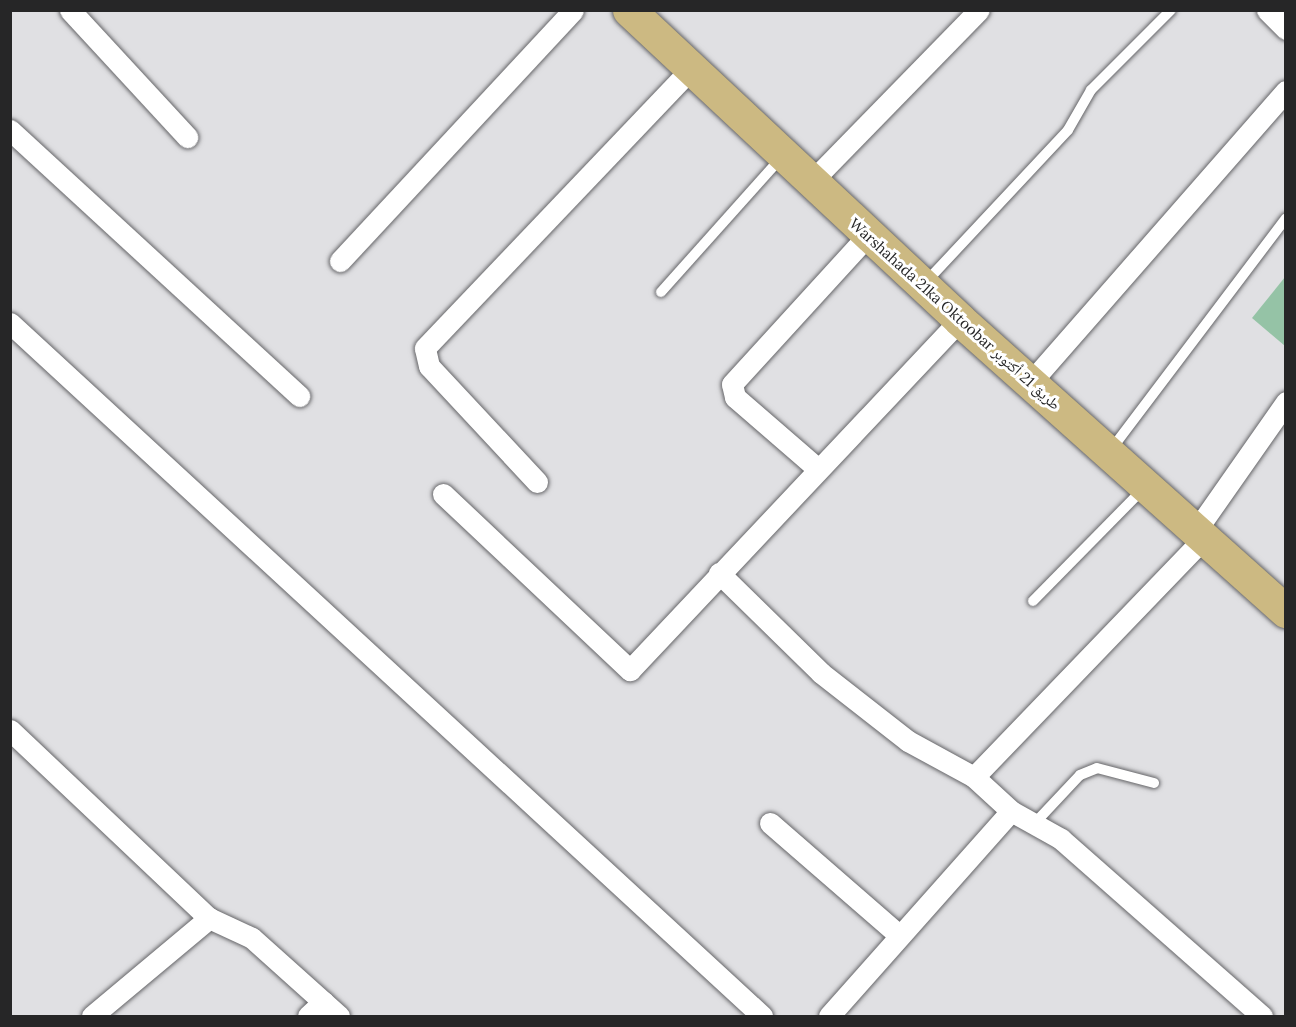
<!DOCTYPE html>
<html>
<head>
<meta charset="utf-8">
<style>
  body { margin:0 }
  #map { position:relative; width:1296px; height:1027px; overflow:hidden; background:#e0e0e3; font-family:Lora,"Noto Naskh Arabic",serif }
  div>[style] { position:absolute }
  .green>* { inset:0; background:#95c3a6 }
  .roads { filter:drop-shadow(0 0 2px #656568) drop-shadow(0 0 2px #656568) }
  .lane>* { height:10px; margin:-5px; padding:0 5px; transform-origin:5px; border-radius:5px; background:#fff }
  .street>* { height:21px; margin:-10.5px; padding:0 10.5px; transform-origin:10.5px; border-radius:10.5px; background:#fff }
  .primary>* { height:33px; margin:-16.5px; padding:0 16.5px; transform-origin:16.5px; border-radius:16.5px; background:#ccb982 }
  span { translate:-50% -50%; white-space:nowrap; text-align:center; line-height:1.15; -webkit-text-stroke:6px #fff; paint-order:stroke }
  .street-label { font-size:15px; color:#262627 }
  .frame { position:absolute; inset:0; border:12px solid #262627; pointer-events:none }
</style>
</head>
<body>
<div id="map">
  <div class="green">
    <div style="clip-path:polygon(1285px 277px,1285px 346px,1252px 318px)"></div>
  </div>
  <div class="roads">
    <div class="lane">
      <div style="left:925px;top:283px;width:209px;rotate:-46.9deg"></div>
      <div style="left:1068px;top:130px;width:46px;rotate:-60.1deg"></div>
      <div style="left:1091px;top:90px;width:113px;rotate:-45deg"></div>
      <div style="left:661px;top:292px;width:180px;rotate:-48.2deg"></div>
      <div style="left:1110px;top:451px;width:292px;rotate:-52.9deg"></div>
      <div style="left:1033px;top:601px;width:157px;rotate:-45.5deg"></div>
      <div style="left:1034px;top:824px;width:67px;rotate:-46.8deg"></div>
      <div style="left:1080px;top:775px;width:18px;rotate:-22deg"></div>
      <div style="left:1097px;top:768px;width:59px;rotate:14.7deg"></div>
    </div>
    <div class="street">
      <div style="left:70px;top:10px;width:173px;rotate:47.3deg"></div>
      <div style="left:1267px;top:10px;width:27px;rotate:45deg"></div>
      <div style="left:10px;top:130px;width:393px;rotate:42.6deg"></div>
      <div style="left:811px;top:182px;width:240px;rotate:-45.7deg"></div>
      <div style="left:340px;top:261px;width:342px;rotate:-47.1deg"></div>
      <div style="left:10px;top:323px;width:1023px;rotate:42.66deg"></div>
      <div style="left:1030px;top:383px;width:388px;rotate:-48.8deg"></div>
      <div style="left:818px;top:469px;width:110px;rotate:-139.1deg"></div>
      <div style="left:735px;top:397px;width:13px;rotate:-103deg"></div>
      <div style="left:732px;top:384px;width:202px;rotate:-47.6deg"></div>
      <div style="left:537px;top:482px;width:158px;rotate:-133deg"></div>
      <div style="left:429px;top:366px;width:18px;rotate:-103deg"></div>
      <div style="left:425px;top:348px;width:387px;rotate:-46.4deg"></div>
      <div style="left:443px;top:494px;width:257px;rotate:43.3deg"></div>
      <div style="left:630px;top:670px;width:481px;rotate:-46.7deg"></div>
      <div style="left:1195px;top:532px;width:159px;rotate:-55deg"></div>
      <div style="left:719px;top:573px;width:143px;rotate:44.4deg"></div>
      <div style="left:821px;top:673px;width:110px;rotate:38deg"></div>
      <div style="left:908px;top:741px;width:75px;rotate:28.6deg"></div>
      <div style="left:974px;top:777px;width:50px;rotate:42.6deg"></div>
      <div style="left:1011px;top:811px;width:57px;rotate:29.2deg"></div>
      <div style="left:1061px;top:839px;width:268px;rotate:41.4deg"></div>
      <div style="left:10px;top:730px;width:274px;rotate:43.4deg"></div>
      <div style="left:209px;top:918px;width:47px;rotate:24.9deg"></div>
      <div style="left:252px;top:938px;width:117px;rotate:41.9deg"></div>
      <div style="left:974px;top:777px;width:330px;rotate:-46.1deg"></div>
      <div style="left:770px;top:823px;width:171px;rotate:41deg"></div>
      <div style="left:92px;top:1016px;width:153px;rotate:-39.9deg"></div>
      <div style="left:308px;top:1016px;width:21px;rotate:-43deg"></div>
      <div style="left:829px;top:1016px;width:274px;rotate:-48.4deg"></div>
    </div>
    <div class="primary">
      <div style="left:629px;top:10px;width:453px;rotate:43.1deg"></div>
      <div style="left:960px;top:320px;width:437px;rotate:41.8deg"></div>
    </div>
  </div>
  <div class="street-label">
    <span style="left:955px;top:314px;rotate:42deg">Warshahada 21ka Oktoobar طريق 21 أكتوبر</span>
  </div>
  <div class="frame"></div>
</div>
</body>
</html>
